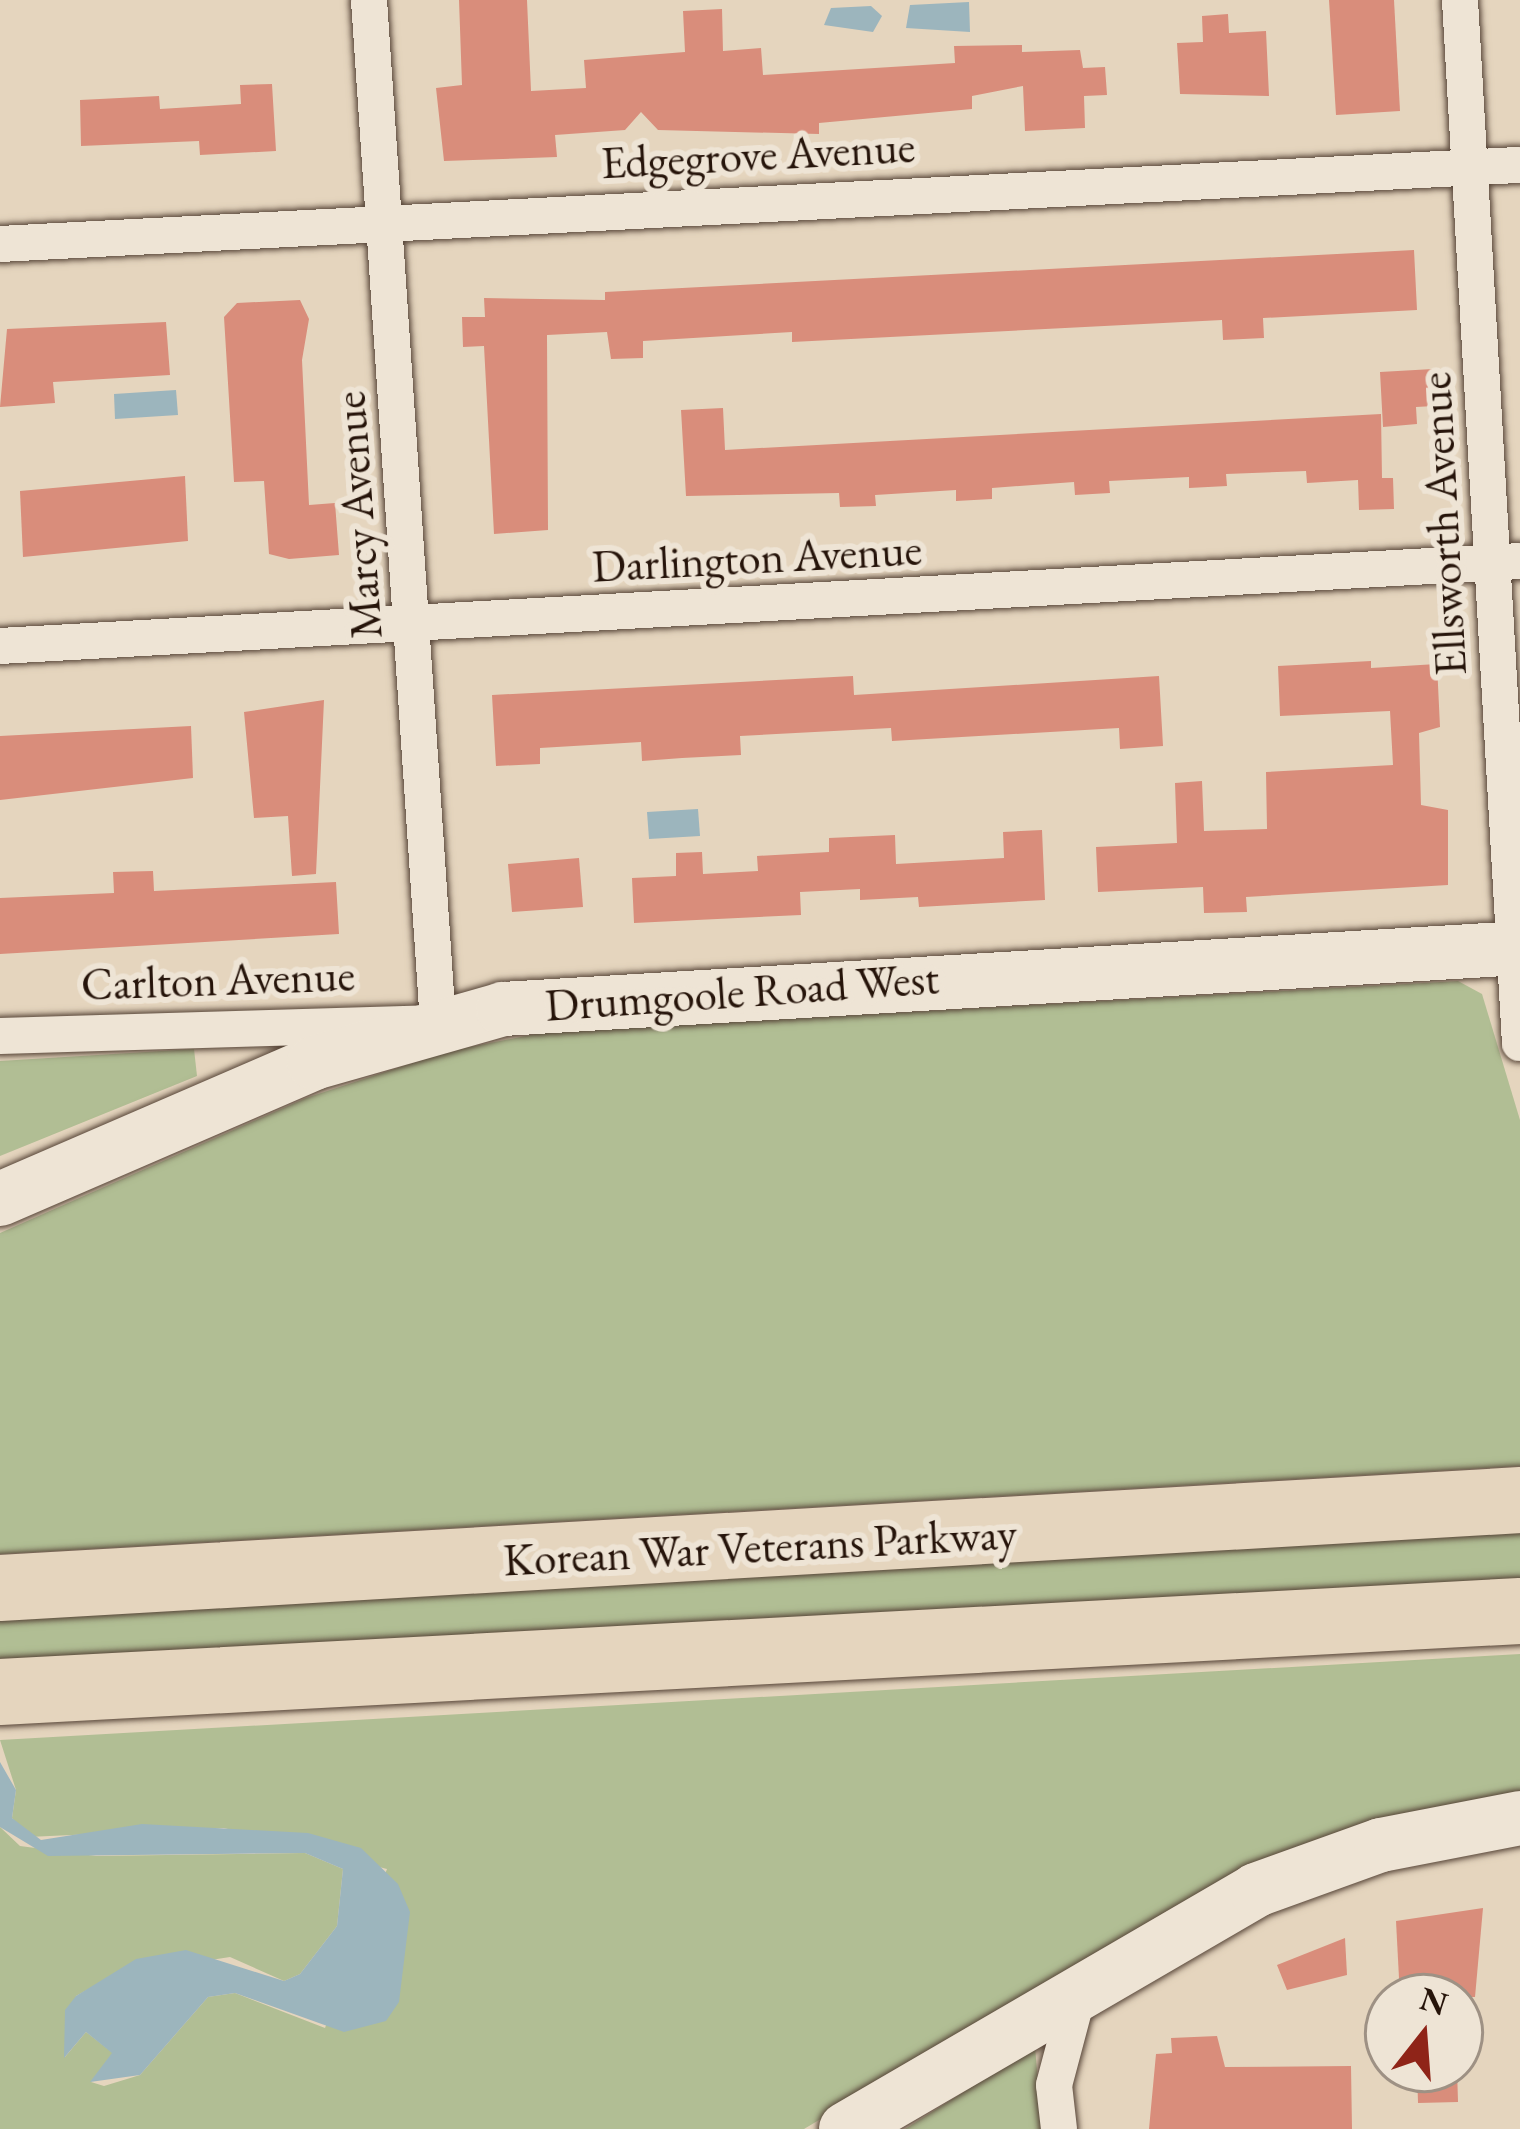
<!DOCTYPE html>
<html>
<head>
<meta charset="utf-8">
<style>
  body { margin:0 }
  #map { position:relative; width:1520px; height:2129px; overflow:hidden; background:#e5d5be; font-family:"EB Garamond",serif }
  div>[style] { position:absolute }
  .green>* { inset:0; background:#b1be94 }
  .water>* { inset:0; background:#9cb5bd }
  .building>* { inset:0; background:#d98d7b }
  .roads { filter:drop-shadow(0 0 3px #564437) drop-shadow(0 0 3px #564437) }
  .street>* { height:36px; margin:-18px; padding:0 18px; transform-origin:18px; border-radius:18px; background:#eee4d5 }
  .secondary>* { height:54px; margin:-27px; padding:0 27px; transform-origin:27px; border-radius:27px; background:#eee4d5 }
  .highway>* { height:66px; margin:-33px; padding:0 33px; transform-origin:33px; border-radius:33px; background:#e5d5be }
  span { translate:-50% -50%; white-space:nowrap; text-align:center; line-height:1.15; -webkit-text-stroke:12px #eee4d5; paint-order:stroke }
  .street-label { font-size:45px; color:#26140a }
  .north { position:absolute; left:1364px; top:1973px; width:120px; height:120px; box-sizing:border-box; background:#eee4d5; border:3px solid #9e9184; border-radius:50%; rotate:17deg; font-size:33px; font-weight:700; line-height:48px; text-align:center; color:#26140a }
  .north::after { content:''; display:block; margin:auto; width:42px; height:54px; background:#8f2418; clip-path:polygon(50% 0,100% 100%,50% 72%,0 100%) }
</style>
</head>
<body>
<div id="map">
  <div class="green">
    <div style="clip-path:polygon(1458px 981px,1482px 994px,1520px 1120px,1520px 1466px,0 1554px,0 1233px,306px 1098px,449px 1051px,541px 1033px)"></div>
    <div style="clip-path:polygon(194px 1049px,197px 1076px,0 1156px,0 1061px)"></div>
    <div style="clip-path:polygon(1520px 1527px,1520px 1591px,0 1674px,0 1615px)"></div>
    <div style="clip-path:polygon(1520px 1654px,1520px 1799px,1178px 1905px,804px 2129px,0 2129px,0 1827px,20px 1846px,96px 1856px,305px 1853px,343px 1869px,337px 1926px,300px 1974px,284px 1981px,230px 1957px,114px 1975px,76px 1996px,65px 2057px,86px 2032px,113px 2053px,91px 2082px,104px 2086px,140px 2075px,208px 1997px,235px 1993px,325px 2028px,387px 1869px,224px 1828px,28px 1837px,12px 1818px,16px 1790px,0 1740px)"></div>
    <div style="clip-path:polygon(1035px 2047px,1042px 2129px,905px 2129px)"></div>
  </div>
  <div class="water">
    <div style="clip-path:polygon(969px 2px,970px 32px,906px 28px,910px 5px)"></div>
    <div style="clip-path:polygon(871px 6px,882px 16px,873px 32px,824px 25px,831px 8px)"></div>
    <div style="clip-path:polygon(176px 390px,178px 415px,115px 419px,114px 394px)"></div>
    <div style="clip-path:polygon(698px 809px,700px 836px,649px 839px,647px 812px)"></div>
    <div style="clip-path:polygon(0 1762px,16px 1790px,12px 1818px,41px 1840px,142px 1824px,308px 1833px,361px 1848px,398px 1884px,410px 1912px,399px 2002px,386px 2021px,344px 2032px,235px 1993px,208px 1997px,140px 2075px,90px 2082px,112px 2053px,86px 2032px,64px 2058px,65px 2010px,76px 1996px,136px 1959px,186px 1950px,284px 1981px,300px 1974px,337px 1926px,343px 1869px,305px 1853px,48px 1856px,0 1827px)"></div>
  </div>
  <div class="building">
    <div style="clip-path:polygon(459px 0,527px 0,531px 91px,586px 88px,584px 60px,685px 52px,683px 11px,722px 9px,723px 51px,761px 48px,763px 75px,955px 63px,954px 46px,1022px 45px,1022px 52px,1080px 50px,1083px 68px,1105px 67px,1107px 95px,1084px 96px,1085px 128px,1025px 131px,1023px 86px,972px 96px,972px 109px,819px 123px,819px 134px,658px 130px,641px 112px,625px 130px,555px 135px,557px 157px,444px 161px,436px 88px,462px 85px)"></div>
    <div style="clip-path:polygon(1329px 0,1394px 0,1400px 111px,1336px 115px)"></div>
    <div style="clip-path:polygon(1228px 14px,1229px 33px,1266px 31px,1269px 96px,1180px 94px,1177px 43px,1203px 42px,1202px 16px)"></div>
    <div style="clip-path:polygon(272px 84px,276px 151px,200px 155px,199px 141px,81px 146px,80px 100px,159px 96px,160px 109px,241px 104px,240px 85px)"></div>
    <div style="clip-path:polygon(1414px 250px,1417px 310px,1263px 318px,1264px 338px,1223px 340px,1222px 320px,792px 342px,792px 332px,643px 341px,643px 358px,611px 359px,607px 332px,547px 335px,548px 530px,494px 534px,484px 346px,463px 347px,462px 317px,485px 317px,484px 298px,605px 300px,605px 292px)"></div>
    <div style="clip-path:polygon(300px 300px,309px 319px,302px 360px,309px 505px,335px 503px,339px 555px,289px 559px,269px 554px,264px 481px,234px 482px,224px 317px,237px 303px)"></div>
    <div style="clip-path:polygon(166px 322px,170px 375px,53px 382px,55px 403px,0 407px,7px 329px)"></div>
    <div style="clip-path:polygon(1433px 369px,1434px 406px,1416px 407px,1417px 424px,1383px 427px,1380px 372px)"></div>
    <div style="clip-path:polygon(723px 408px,725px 450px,1381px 414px,1382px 478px,1393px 478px,1394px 509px,1359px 510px,1358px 480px,1307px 483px,1306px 471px,1226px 474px,1227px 486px,1189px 488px,1189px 477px,1109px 481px,1110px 493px,1075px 495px,1074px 482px,992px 488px,992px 499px,956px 501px,956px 490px,875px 495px,876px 506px,840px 507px,839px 493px,686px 496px,681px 410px)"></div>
    <div style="clip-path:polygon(185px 476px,188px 541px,23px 557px,20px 491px)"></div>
    <div style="clip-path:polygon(1371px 661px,1371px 668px,1437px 664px,1440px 727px,1419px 733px,1421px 805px,1448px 810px,1448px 885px,1246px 897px,1247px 912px,1204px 913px,1203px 887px,1098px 892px,1096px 847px,1177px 843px,1175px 783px,1202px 781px,1204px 831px,1267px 829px,1266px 772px,1393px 765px,1390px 711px,1280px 716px,1278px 666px)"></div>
    <div style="clip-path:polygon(853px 676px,854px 695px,1159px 676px,1163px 746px,1120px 749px,1119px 728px,892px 741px,891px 728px,740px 736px,741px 755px,682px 758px,642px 761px,641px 742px,540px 748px,540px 764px,496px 766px,492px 695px)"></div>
    <div style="clip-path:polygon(324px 700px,316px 874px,292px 876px,288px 816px,254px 818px,244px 712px)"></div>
    <div style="clip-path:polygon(191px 726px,193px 778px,0 800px,0 736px)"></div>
    <div style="clip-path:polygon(1042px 830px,1045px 900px,919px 907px,918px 897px,860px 900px,860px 889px,800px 892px,801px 915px,634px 923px,632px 878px,676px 876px,676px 853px,702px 852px,703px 874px,758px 871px,757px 856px,829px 852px,829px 838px,895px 835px,896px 864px,1004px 858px,1003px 832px)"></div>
    <div style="clip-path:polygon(579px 858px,583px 907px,512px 912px,508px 864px)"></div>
    <div style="clip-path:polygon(153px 871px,154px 891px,336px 882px,339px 934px,0 954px,0 898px,114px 893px,113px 872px)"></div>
    <div style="clip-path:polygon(1483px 1908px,1475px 1997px,1400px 1997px,1396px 1921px)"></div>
    <div style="clip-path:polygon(1345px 1938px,1347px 1975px,1287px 1990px,1277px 1965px)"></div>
    <div style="clip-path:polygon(1217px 2036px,1225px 2067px,1351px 2066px,1352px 2129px,1149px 2129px,1156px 2054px,1172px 2053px,1171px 2038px)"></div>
    <div style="clip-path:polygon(1417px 2069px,1457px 2069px,1458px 2102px,1418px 2103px)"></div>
  </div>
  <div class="roads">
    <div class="street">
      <div style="left:1460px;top:0;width:1045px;rotate:86.71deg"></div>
      <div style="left:0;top:244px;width:1522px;rotate:-2.98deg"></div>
      <div style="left:0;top:646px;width:1522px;rotate:-3.2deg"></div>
      <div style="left:0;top:1036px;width:438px;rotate:-1.7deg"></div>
      <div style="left:438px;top:1023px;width:1025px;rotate:-93.86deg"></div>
      <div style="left:1059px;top:2129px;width:44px;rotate:-96.5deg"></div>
      <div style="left:1054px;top:2085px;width:101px;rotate:-75.1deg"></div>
    </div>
    <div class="secondary">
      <div style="left:0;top:1199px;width:342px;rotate:-23.4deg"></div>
      <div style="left:314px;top:1063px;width:197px;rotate:-15.9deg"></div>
      <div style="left:503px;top:1009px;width:1019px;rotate:-3.43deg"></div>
      <div style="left:846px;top:2129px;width:475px;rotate:-30.2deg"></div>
      <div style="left:1256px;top:1890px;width:133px;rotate:-19.8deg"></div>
      <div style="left:1381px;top:1845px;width:142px;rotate:-11deg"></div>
    </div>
    <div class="highway">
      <div style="left:0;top:1588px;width:1523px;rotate:-3.31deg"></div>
      <div style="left:0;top:1692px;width:1522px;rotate:-3.05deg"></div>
    </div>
  </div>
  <div class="street-label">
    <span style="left:758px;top:155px;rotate:-3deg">Edgegrove Avenue</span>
    <span style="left:358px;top:515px;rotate:-94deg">Marcy Avenue</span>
    <span style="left:1443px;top:524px;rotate:-93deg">Ellsworth Avenue</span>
    <span style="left:757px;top:558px;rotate:-3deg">Darlington Avenue</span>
    <span style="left:218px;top:980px;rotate:-2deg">Carlton Avenue</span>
    <span style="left:742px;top:992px;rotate:-4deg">Drumgoole Road West</span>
    <span style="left:760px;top:1547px;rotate:-3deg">Korean War Veterans Parkway</span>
  </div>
  <div class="north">N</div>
</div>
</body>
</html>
